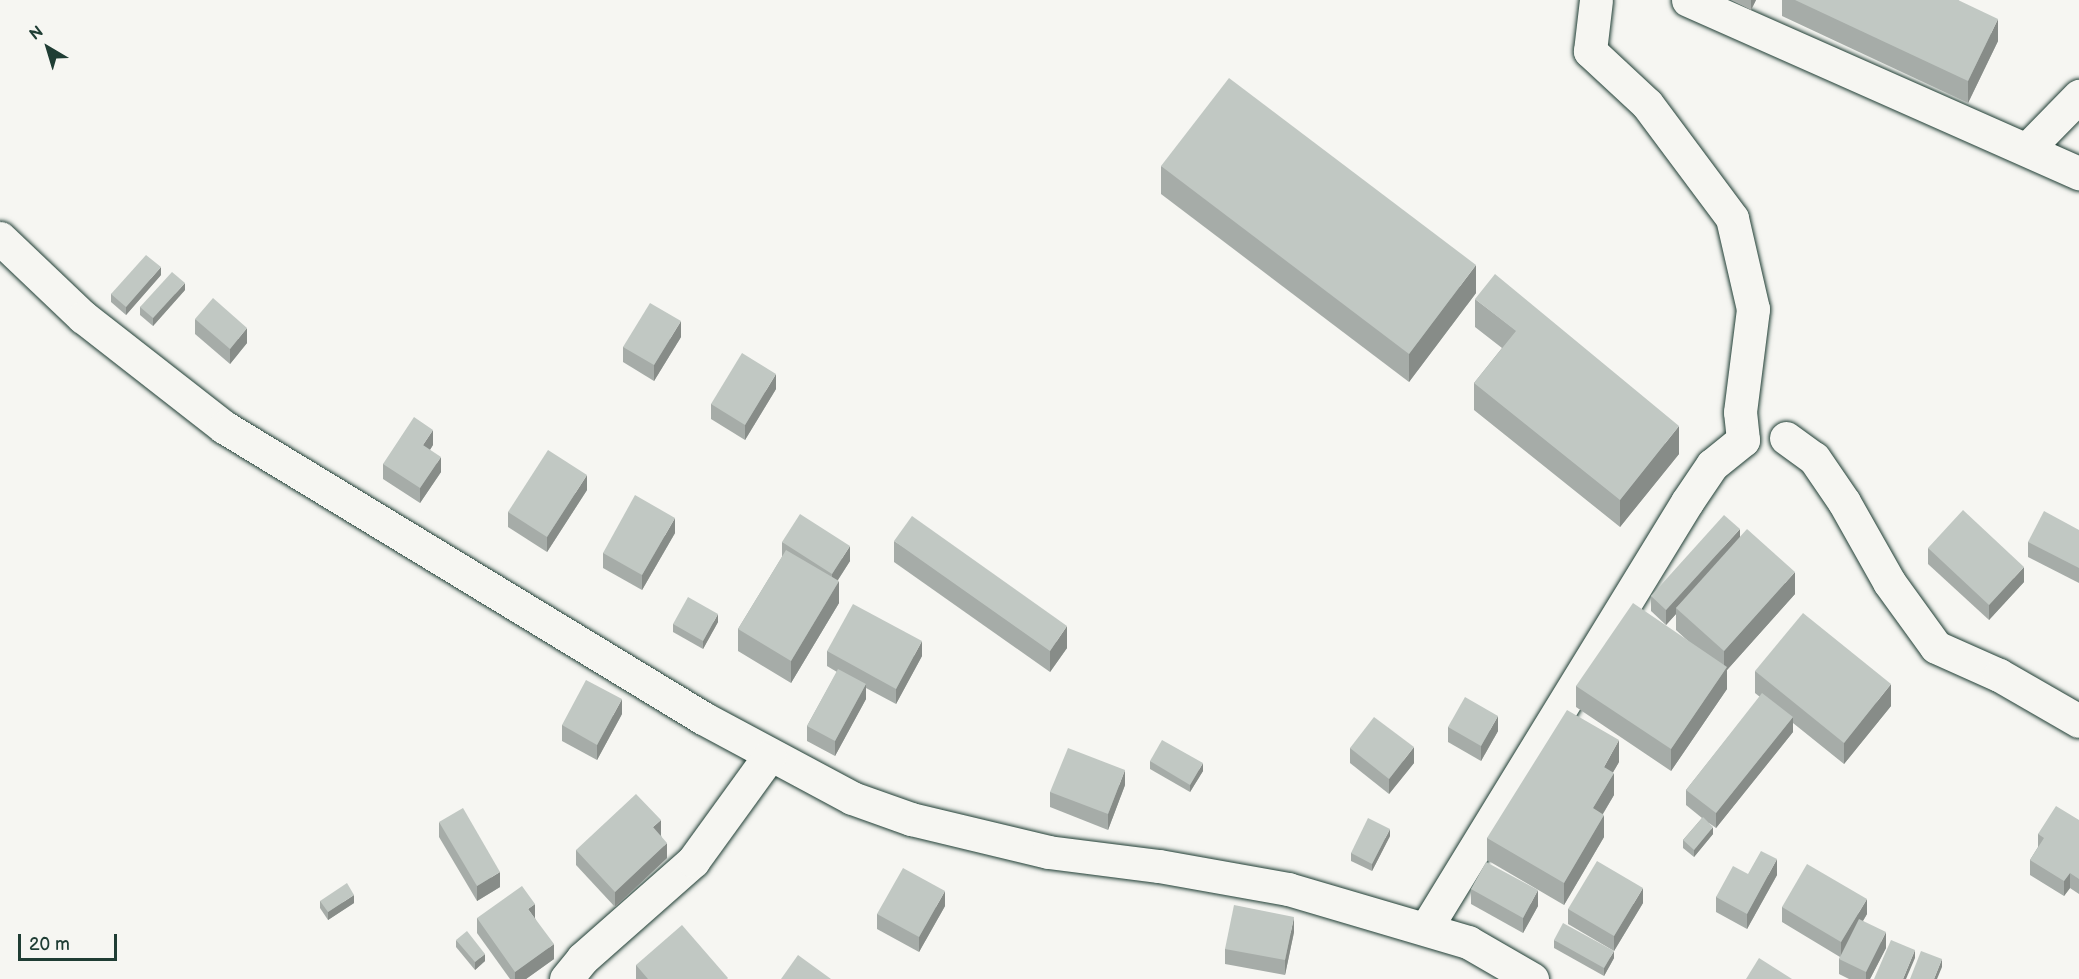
<!DOCTYPE html>
<html>
<head>
<meta charset="utf-8">
<style>
  body { margin:0 }
  #map { position:relative; width:2079px; height:979px; overflow:hidden; background:#f6f6f2; font-family:"Balsamiq Sans",sans-serif }
  div>[style] { position:absolute }
  .roads { filter:drop-shadow(0 0 2px #1f3d34) drop-shadow(0 0 2px #1f3d34) }
  .street>* { height:33px; margin:-16.5px; padding:0 16.5px; transform-origin:16.5px; border-radius:16.5px; background:#f6f6f2 }
  .wall>* { inset:0; background:#a6aca8 }
  .shaded-wall>* { inset:0; background:#878c88 }
  .building>* { inset:0; background:#c1c8c3 }
  span { translate:-50% -50%; white-space:nowrap; text-align:center; line-height:1.15; -webkit-text-stroke:5px #f6f6f2; paint-order:stroke }
  .north { position:absolute; left:18px; top:18px; width:60px; height:60px; -webkit-text-stroke:4px #f6f6f2; paint-order:stroke; rotate:322deg; font-size:16px; font-weight:700; line-height:24px; text-align:center; color:#1f3d34 }
  .north::after { content:''; display:block; margin:auto; width:21px; height:27px; background:#1f3d34; clip-path:polygon(50% 0,100% 100%,50% 72%,0 100%) }
  .scale { position:absolute; left:18px; top:934px; width:99px; height:27px; box-sizing:border-box; border:3px solid #1f3d34; border-top:0; padding-left:8px; font-size:18px; line-height:21px; white-space:nowrap; color:#1f3d34; -webkit-text-stroke:4px #f6f6f2; paint-order:stroke }
</style>
</head>
<body>
<div id="map">
  <div class="roads">
    <div class="street">
      <div style="left:1688px;top:0;width:428px;rotate:23.9deg"></div>
      <div style="left:2028px;top:148px;width:73px;rotate:-45.6deg"></div>
      <div style="left:0;top:238px;width:115px;rotate:43.6deg"></div>
      <div style="left:83px;top:317px;width:179px;rotate:38deg"></div>
      <div style="left:224px;top:427px;width:560px;rotate:31.28deg"></div>
      <div style="left:703px;top:718px;width:169px;rotate:28.2deg"></div>
      <div style="left:852px;top:798px;width:63px;rotate:19.6deg"></div>
      <div style="left:911px;top:819px;width:141px;rotate:13.5deg"></div>
      <div style="left:1048px;top:852px;width:112px;rotate:7.2deg"></div>
      <div style="left:1159px;top:866px;width:131px;rotate:10.1deg"></div>
      <div style="left:1288px;top:889px;width:188px;rotate:16.4deg"></div>
      <div style="left:1468px;top:942px;width:74px;rotate:30deg"></div>
      <div style="left:1786px;top:438px;width:34px;rotate:36deg"></div>
      <div style="left:1814px;top:458px;width:53px;rotate:55.7deg"></div>
      <div style="left:1844px;top:502px;width:92px;rotate:60.6deg"></div>
      <div style="left:1889px;top:582px;width:80px;rotate:54.1deg"></div>
      <div style="left:1936px;top:647px;width:69px;rotate:24deg"></div>
      <div style="left:1999px;top:675px;width:92px;rotate:29.9deg"></div>
      <div style="left:1426px;top:928px;width:500px;rotate:-58.5deg"></div>
      <div style="left:1687px;top:502px;width:45px;rotate:-56deg"></div>
      <div style="left:1712px;top:465px;width:40px;rotate:-39deg"></div>
      <div style="left:1743px;top:440px;width:28px;rotate:-96deg"></div>
      <div style="left:1740px;top:412px;width:104px;rotate:-82.8deg"></div>
      <div style="left:1753px;top:309px;width:93px;rotate:-103deg"></div>
      <div style="left:1732px;top:218px;width:142px;rotate:-126.7deg"></div>
      <div style="left:1647px;top:104px;width:78px;rotate:-137.1deg"></div>
      <div style="left:1590px;top:51px;width:51px;rotate:-83.3deg"></div>
      <div style="left:566px;top:979px;width:26px;rotate:-51deg"></div>
      <div style="left:582px;top:959px;width:148px;rotate:-41.4deg"></div>
      <div style="left:693px;top:861px;width:130px;rotate:-54.1deg"></div>
    </div>
  </div>
  <div class="wall">
    <div style="clip-path:polygon(1731px 0,1756px 0,1751px 10px)"></div>
    <div style="clip-path:polygon(1782px 0,1958px 0,1998px 41px,1968px 103px,1782px 16px)"></div>
    <div style="clip-path:polygon(1161px 166px,1476px 293px,1409px 382px,1161px 194px)"></div>
    <div style="clip-path:polygon(161px 275px,126px 315px,111px 302px,111px 294px)"></div>
    <div style="clip-path:polygon(185px 290px,153px 326px,140px 315px,140px 307px)"></div>
    <div style="clip-path:polygon(1475px 299px,1679px 454px,1620px 527px,1474px 410px,1474px 383px,1502px 348px,1475px 327px)"></div>
    <div style="clip-path:polygon(195px 319px,247px 343px,230px 364px,195px 334px)"></div>
    <div style="clip-path:polygon(681px 337px,654px 381px,623px 362px,623px 347px)"></div>
    <div style="clip-path:polygon(776px 389px,745px 440px,711px 419px,711px 404px)"></div>
    <div style="clip-path:polygon(433px 445px,430px 450px,441px 472px,420px 503px,383px 479px,383px 464px)"></div>
    <div style="clip-path:polygon(587px 490px,547px 552px,508px 527px,508px 512px)"></div>
    <div style="clip-path:polygon(2079px 530px,2079px 583px,2028px 557px,2028px 542px)"></div>
    <div style="clip-path:polygon(675px 533px,642px 590px,603px 568px,603px 553px)"></div>
    <div style="clip-path:polygon(1740px 537px,1795px 594px,1727px 670px,1727px 689px,1671px 771px,1576px 707px,1576px 686px,1688px 641px,1676px 630px,1676px 614px,1666px 625px,1651px 611px,1651px 596px)"></div>
    <div style="clip-path:polygon(894px 541px,1067px 648px,1050px 672px,894px 562px)"></div>
    <div style="clip-path:polygon(782px 542px,850px 561px,838px 580px,839px 603px,791px 683px,738px 651px,738px 629px,782px 557px)"></div>
    <div style="clip-path:polygon(1928px 548px,2024px 582px,1989px 620px,1928px 564px)"></div>
    <div style="clip-path:polygon(718px 622px,703px 649px,673px 632px,673px 624px)"></div>
    <div style="clip-path:polygon(827px 651px,922px 656px,896px 704px,866px 688px,866px 699px,835px 756px,807px 741px,807px 726px,837px 672px,827px 666px)"></div>
    <div style="clip-path:polygon(1755px 671px,1891px 706px,1844px 764px,1793px 723px,1793px 732px,1716px 828px,1709px 823px,1713px 834px,1694px 857px,1683px 848px,1683px 840px,1702px 818px,1686px 805px,1686px 790px,1760px 697px,1755px 693px)"></div>
    <div style="clip-path:polygon(622px 714px,597px 760px,562px 741px,562px 725px)"></div>
    <div style="clip-path:polygon(1448px 727px,1498px 731px,1481px 761px,1448px 742px)"></div>
    <div style="clip-path:polygon(1350px 748px,1414px 763px,1389px 794px,1350px 763px)"></div>
    <div style="clip-path:polygon(1150px 761px,1203px 771px,1190px 792px,1150px 769px)"></div>
    <div style="clip-path:polygon(1619px 762px,1613px 772px,1614px 795px,1603px 814px,1604px 837px,1564px 905px,1487px 860px,1487px 838px)"></div>
    <div style="clip-path:polygon(1125px 785px,1108px 830px,1050px 807px,1050px 792px)"></div>
    <div style="clip-path:polygon(2079px 820px,2079px 894px,2070px 888px,2064px 896px,2030px 875px,2030px 860px,2038px 847px,2038px 834px)"></div>
    <div style="clip-path:polygon(439px 822px,500px 887px,477px 901px,439px 837px)"></div>
    <div style="clip-path:polygon(661px 835px,667px 858px,615px 907px,576px 865px,576px 850px)"></div>
    <div style="clip-path:polygon(1390px 836px,1372px 871px,1351px 861px,1351px 853px)"></div>
    <div style="clip-path:polygon(1748px 874px,1777px 875px,1747px 929px,1716px 912px,1716px 897px)"></div>
    <div style="clip-path:polygon(1471px 889px,1538px 906px,1523px 933px,1471px 904px)"></div>
    <div style="clip-path:polygon(320px 901px,354px 903px,328px 920px,320px 908px)"></div>
    <div style="clip-path:polygon(1643px 903px,1614px 951px,1568px 924px,1568px 909px)"></div>
    <div style="clip-path:polygon(945px 906px,919px 952px,877px 929px,877px 914px)"></div>
    <div style="clip-path:polygon(1782px 907px,1867px 914px,1863px 921px,1886px 948px,1870px 979px,1849px 979px,1839px 974px,1839px 959px,1840px 957px,1782px 922px)"></div>
    <div style="clip-path:polygon(477px 918px,535px 918px,554px 959px,526px 979px,510px 979px,477px 933px)"></div>
    <div style="clip-path:polygon(1294px 932px,1285px 975px,1225px 964px,1225px 949px)"></div>
    <div style="clip-path:polygon(456px 940px,485px 961px,475px 970px,456px 947px)"></div>
    <div style="clip-path:polygon(1554px 940px,1614px 958px,1604px 976px,1554px 948px)"></div>
    <div style="clip-path:polygon(636px 965px,728px 979px,636px 979px)"></div>
  </div>
  <div class="shaded-wall">
    <div style="clip-path:polygon(1751px 0,1756px 0,1751px 10px)"></div>
    <div style="clip-path:polygon(1998px 19px,1998px 41px,1968px 103px,1968px 81px)"></div>
    <div style="clip-path:polygon(1476px 265px,1476px 293px,1409px 382px,1409px 354px)"></div>
    <div style="clip-path:polygon(161px 267px,161px 275px,126px 315px,126px 307px)"></div>
    <div style="clip-path:polygon(185px 283px,185px 290px,153px 326px,153px 318px)"></div>
    <div style="clip-path:polygon(681px 321px,681px 337px,654px 381px,654px 365px)"></div>
    <div style="clip-path:polygon(247px 328px,247px 343px,230px 364px,230px 349px)"></div>
    <div style="clip-path:polygon(776px 374px,776px 389px,745px 440px,745px 425px)"></div>
    <div style="clip-path:polygon(1679px 426px,1679px 454px,1620px 527px,1620px 500px)"></div>
    <div style="clip-path:polygon(433px 430px,433px 445px,423px 460px,423px 445px)"></div>
    <div style="clip-path:polygon(441px 457px,441px 472px,420px 503px,420px 488px)"></div>
    <div style="clip-path:polygon(587px 475px,587px 490px,547px 552px,547px 537px)"></div>
    <div style="clip-path:polygon(675px 518px,675px 533px,642px 590px,642px 575px)"></div>
    <div style="clip-path:polygon(1740px 529px,1740px 544px,1676px 608px,1676px 614px,1666px 625px,1666px 610px)"></div>
    <div style="clip-path:polygon(850px 546px,850px 561px,832px 589px,832px 574px)"></div>
    <div style="clip-path:polygon(2024px 567px,2024px 582px,1989px 620px,1989px 605px)"></div>
    <div style="clip-path:polygon(1795px 572px,1795px 594px,1727px 670px,1727px 689px,1671px 771px,1671px 749px,1724px 671px,1724px 651px)"></div>
    <div style="clip-path:polygon(839px 581px,839px 603px,791px 683px,791px 661px)"></div>
    <div style="clip-path:polygon(718px 614px,718px 622px,703px 649px,703px 641px)"></div>
    <div style="clip-path:polygon(1067px 626px,1067px 648px,1050px 672px,1050px 651px)"></div>
    <div style="clip-path:polygon(922px 641px,922px 656px,896px 704px,896px 689px)"></div>
    <div style="clip-path:polygon(866px 684px,866px 699px,835px 756px,835px 741px)"></div>
    <div style="clip-path:polygon(1891px 684px,1891px 706px,1844px 764px,1844px 743px)"></div>
    <div style="clip-path:polygon(622px 699px,622px 714px,597px 760px,597px 745px)"></div>
    <div style="clip-path:polygon(1498px 716px,1498px 731px,1481px 761px,1481px 746px)"></div>
    <div style="clip-path:polygon(1793px 717px,1793px 732px,1716px 828px,1716px 813px)"></div>
    <div style="clip-path:polygon(1619px 740px,1619px 762px,1604px 788px,1604px 767px)"></div>
    <div style="clip-path:polygon(1414px 747px,1414px 763px,1389px 794px,1389px 779px)"></div>
    <div style="clip-path:polygon(1203px 763px,1203px 771px,1190px 792px,1190px 785px)"></div>
    <div style="clip-path:polygon(1125px 770px,1125px 785px,1108px 830px,1108px 814px)"></div>
    <div style="clip-path:polygon(1614px 773px,1614px 795px,1593px 830px,1593px 808px)"></div>
    <div style="clip-path:polygon(1604px 815px,1604px 837px,1564px 905px,1564px 883px)"></div>
    <div style="clip-path:polygon(661px 820px,661px 835px,653px 843px,653px 827px)"></div>
    <div style="clip-path:polygon(1713px 827px,1713px 834px,1694px 857px,1694px 850px)"></div>
    <div style="clip-path:polygon(1390px 829px,1390px 836px,1372px 871px,1372px 864px)"></div>
    <div style="clip-path:polygon(667px 843px,667px 858px,615px 907px,615px 892px)"></div>
    <div style="clip-path:polygon(1777px 859px,1777px 875px,1747px 929px,1747px 914px)"></div>
    <div style="clip-path:polygon(500px 872px,500px 887px,477px 901px,477px 886px)"></div>
    <div style="clip-path:polygon(2070px 873px,2070px 888px,2064px 896px,2064px 881px)"></div>
    <div style="clip-path:polygon(1643px 888px,1643px 903px,1614px 951px,1614px 936px)"></div>
    <div style="clip-path:polygon(1538px 890px,1538px 906px,1523px 933px,1523px 918px)"></div>
    <div style="clip-path:polygon(945px 891px,945px 906px,919px 952px,919px 937px)"></div>
    <div style="clip-path:polygon(354px 895px,354px 903px,328px 920px,328px 912px)"></div>
    <div style="clip-path:polygon(1867px 899px,1867px 914px,1841px 957px,1841px 942px)"></div>
    <div style="clip-path:polygon(535px 904px,535px 919px,528px 909px)"></div>
    <div style="clip-path:polygon(1294px 917px,1294px 932px,1285px 975px,1285px 960px)"></div>
    <div style="clip-path:polygon(1886px 932px,1886px 948px,1870px 979px,1866px 979px,1866px 972px)"></div>
    <div style="clip-path:polygon(554px 944px,554px 959px,526px 979px,515px 979px,515px 972px)"></div>
    <div style="clip-path:polygon(1915px 950px,1915px 958px,1906px 979px,1903px 979px)"></div>
    <div style="clip-path:polygon(1614px 951px,1614px 958px,1604px 976px,1604px 968px)"></div>
    <div style="clip-path:polygon(485px 954px,485px 961px,475px 970px,475px 962px)"></div>
    <div style="clip-path:polygon(1942px 959px,1942px 967px,1937px 979px,1934px 979px)"></div>
  </div>
  <div class="building">
    <div style="clip-path:polygon(1795px 0,1958px 0,1998px 19px,1968px 81px)"></div>
    <div style="clip-path:polygon(1229px 78px,1476px 265px,1409px 354px,1161px 166px)"></div>
    <div style="clip-path:polygon(146px 255px,161px 267px,126px 307px,111px 294px)"></div>
    <div style="clip-path:polygon(172px 272px,185px 283px,153px 318px,140px 307px)"></div>
    <div style="clip-path:polygon(1495px 274px,1679px 426px,1620px 500px,1474px 383px,1516px 331px,1475px 299px)"></div>
    <div style="clip-path:polygon(213px 298px,247px 328px,230px 349px,195px 319px)"></div>
    <div style="clip-path:polygon(650px 303px,681px 321px,654px 365px,623px 347px)"></div>
    <div style="clip-path:polygon(742px 353px,776px 374px,745px 425px,711px 404px)"></div>
    <div style="clip-path:polygon(414px 417px,433px 430px,423px 445px,441px 457px,420px 488px,383px 464px)"></div>
    <div style="clip-path:polygon(548px 450px,587px 475px,547px 537px,508px 512px)"></div>
    <div style="clip-path:polygon(635px 495px,675px 518px,642px 575px,603px 553px)"></div>
    <div style="clip-path:polygon(1963px 510px,2024px 567px,1989px 605px,1928px 548px)"></div>
    <div style="clip-path:polygon(2044px 511px,2079px 530px,2079px 568px,2028px 542px)"></div>
    <div style="clip-path:polygon(800px 514px,850px 546px,832px 574px,782px 542px)"></div>
    <div style="clip-path:polygon(1724px 515px,1740px 529px,1666px 610px,1651px 596px)"></div>
    <div style="clip-path:polygon(912px 516px,1067px 626px,1050px 651px,894px 541px)"></div>
    <div style="clip-path:polygon(1747px 529px,1795px 572px,1724px 651px,1676px 608px)"></div>
    <div style="clip-path:polygon(786px 550px,839px 581px,791px 661px,738px 629px)"></div>
    <div style="clip-path:polygon(688px 597px,718px 614px,703px 641px,673px 624px)"></div>
    <div style="clip-path:polygon(1633px 603px,1727px 667px,1671px 749px,1576px 686px)"></div>
    <div style="clip-path:polygon(853px 604px,922px 641px,896px 689px,827px 651px)"></div>
    <div style="clip-path:polygon(1803px 613px,1891px 684px,1844px 743px,1755px 671px)"></div>
    <div style="clip-path:polygon(838px 669px,866px 684px,835px 741px,807px 726px)"></div>
    <div style="clip-path:polygon(586px 680px,622px 699px,597px 745px,562px 725px)"></div>
    <div style="clip-path:polygon(1762px 693px,1793px 717px,1716px 813px,1686px 790px)"></div>
    <div style="clip-path:polygon(1465px 697px,1498px 716px,1481px 746px,1448px 727px)"></div>
    <div style="clip-path:polygon(1567px 710px,1619px 740px,1604px 767px,1614px 773px,1593px 808px,1604px 815px,1564px 883px,1487px 838px)"></div>
    <div style="clip-path:polygon(1374px 717px,1414px 747px,1389px 779px,1350px 748px)"></div>
    <div style="clip-path:polygon(1162px 740px,1203px 763px,1190px 785px,1150px 761px)"></div>
    <div style="clip-path:polygon(1068px 748px,1125px 770px,1108px 814px,1050px 792px)"></div>
    <div style="clip-path:polygon(636px 794px,661px 820px,653px 827px,667px 843px,615px 892px,576px 850px)"></div>
    <div style="clip-path:polygon(2056px 806px,2079px 820px,2079px 879px,2070px 873px,2064px 881px,2030px 860px,2044px 838px,2038px 834px)"></div>
    <div style="clip-path:polygon(463px 808px,500px 872px,477px 886px,439px 822px)"></div>
    <div style="clip-path:polygon(1703px 817px,1713px 827px,1694px 850px,1683px 840px)"></div>
    <div style="clip-path:polygon(1368px 818px,1390px 829px,1372px 864px,1351px 853px)"></div>
    <div style="clip-path:polygon(1761px 851px,1777px 859px,1747px 914px,1716px 897px,1733px 866px,1748px 874px)"></div>
    <div style="clip-path:polygon(1597px 861px,1643px 888px,1614px 936px,1568px 909px)"></div>
    <div style="clip-path:polygon(1486px 862px,1538px 890px,1523px 918px,1471px 889px)"></div>
    <div style="clip-path:polygon(1807px 864px,1867px 899px,1841px 942px,1782px 907px)"></div>
    <div style="clip-path:polygon(903px 868px,945px 891px,919px 937px,877px 914px)"></div>
    <div style="clip-path:polygon(347px 883px,354px 895px,328px 912px,320px 901px)"></div>
    <div style="clip-path:polygon(522px 886px,535px 904px,528px 909px,554px 944px,515px 972px,477px 918px)"></div>
    <div style="clip-path:polygon(1234px 905px,1294px 917px,1285px 960px,1225px 949px)"></div>
    <div style="clip-path:polygon(1859px 919px,1886px 932px,1866px 972px,1839px 959px)"></div>
    <div style="clip-path:polygon(1563px 923px,1614px 951px,1604px 968px,1554px 940px)"></div>
    <div style="clip-path:polygon(682px 925px,728px 978px,727px 979px,648px 979px,636px 965px)"></div>
    <div style="clip-path:polygon(467px 931px,485px 954px,475px 962px,456px 940px)"></div>
    <div style="clip-path:polygon(1891px 940px,1915px 950px,1903px 979px,1874px 979px)"></div>
    <div style="clip-path:polygon(1921px 951px,1942px 959px,1934px 979px,1910px 979px)"></div>
    <div style="clip-path:polygon(798px 955px,831px 979px,781px 979px)"></div>
    <div style="clip-path:polygon(1759px 958px,1792px 979px,1746px 979px)"></div>
  </div>
  <div class="north">N</div>
  <div class="scale">20 m</div>
</div>
</body>
</html>
